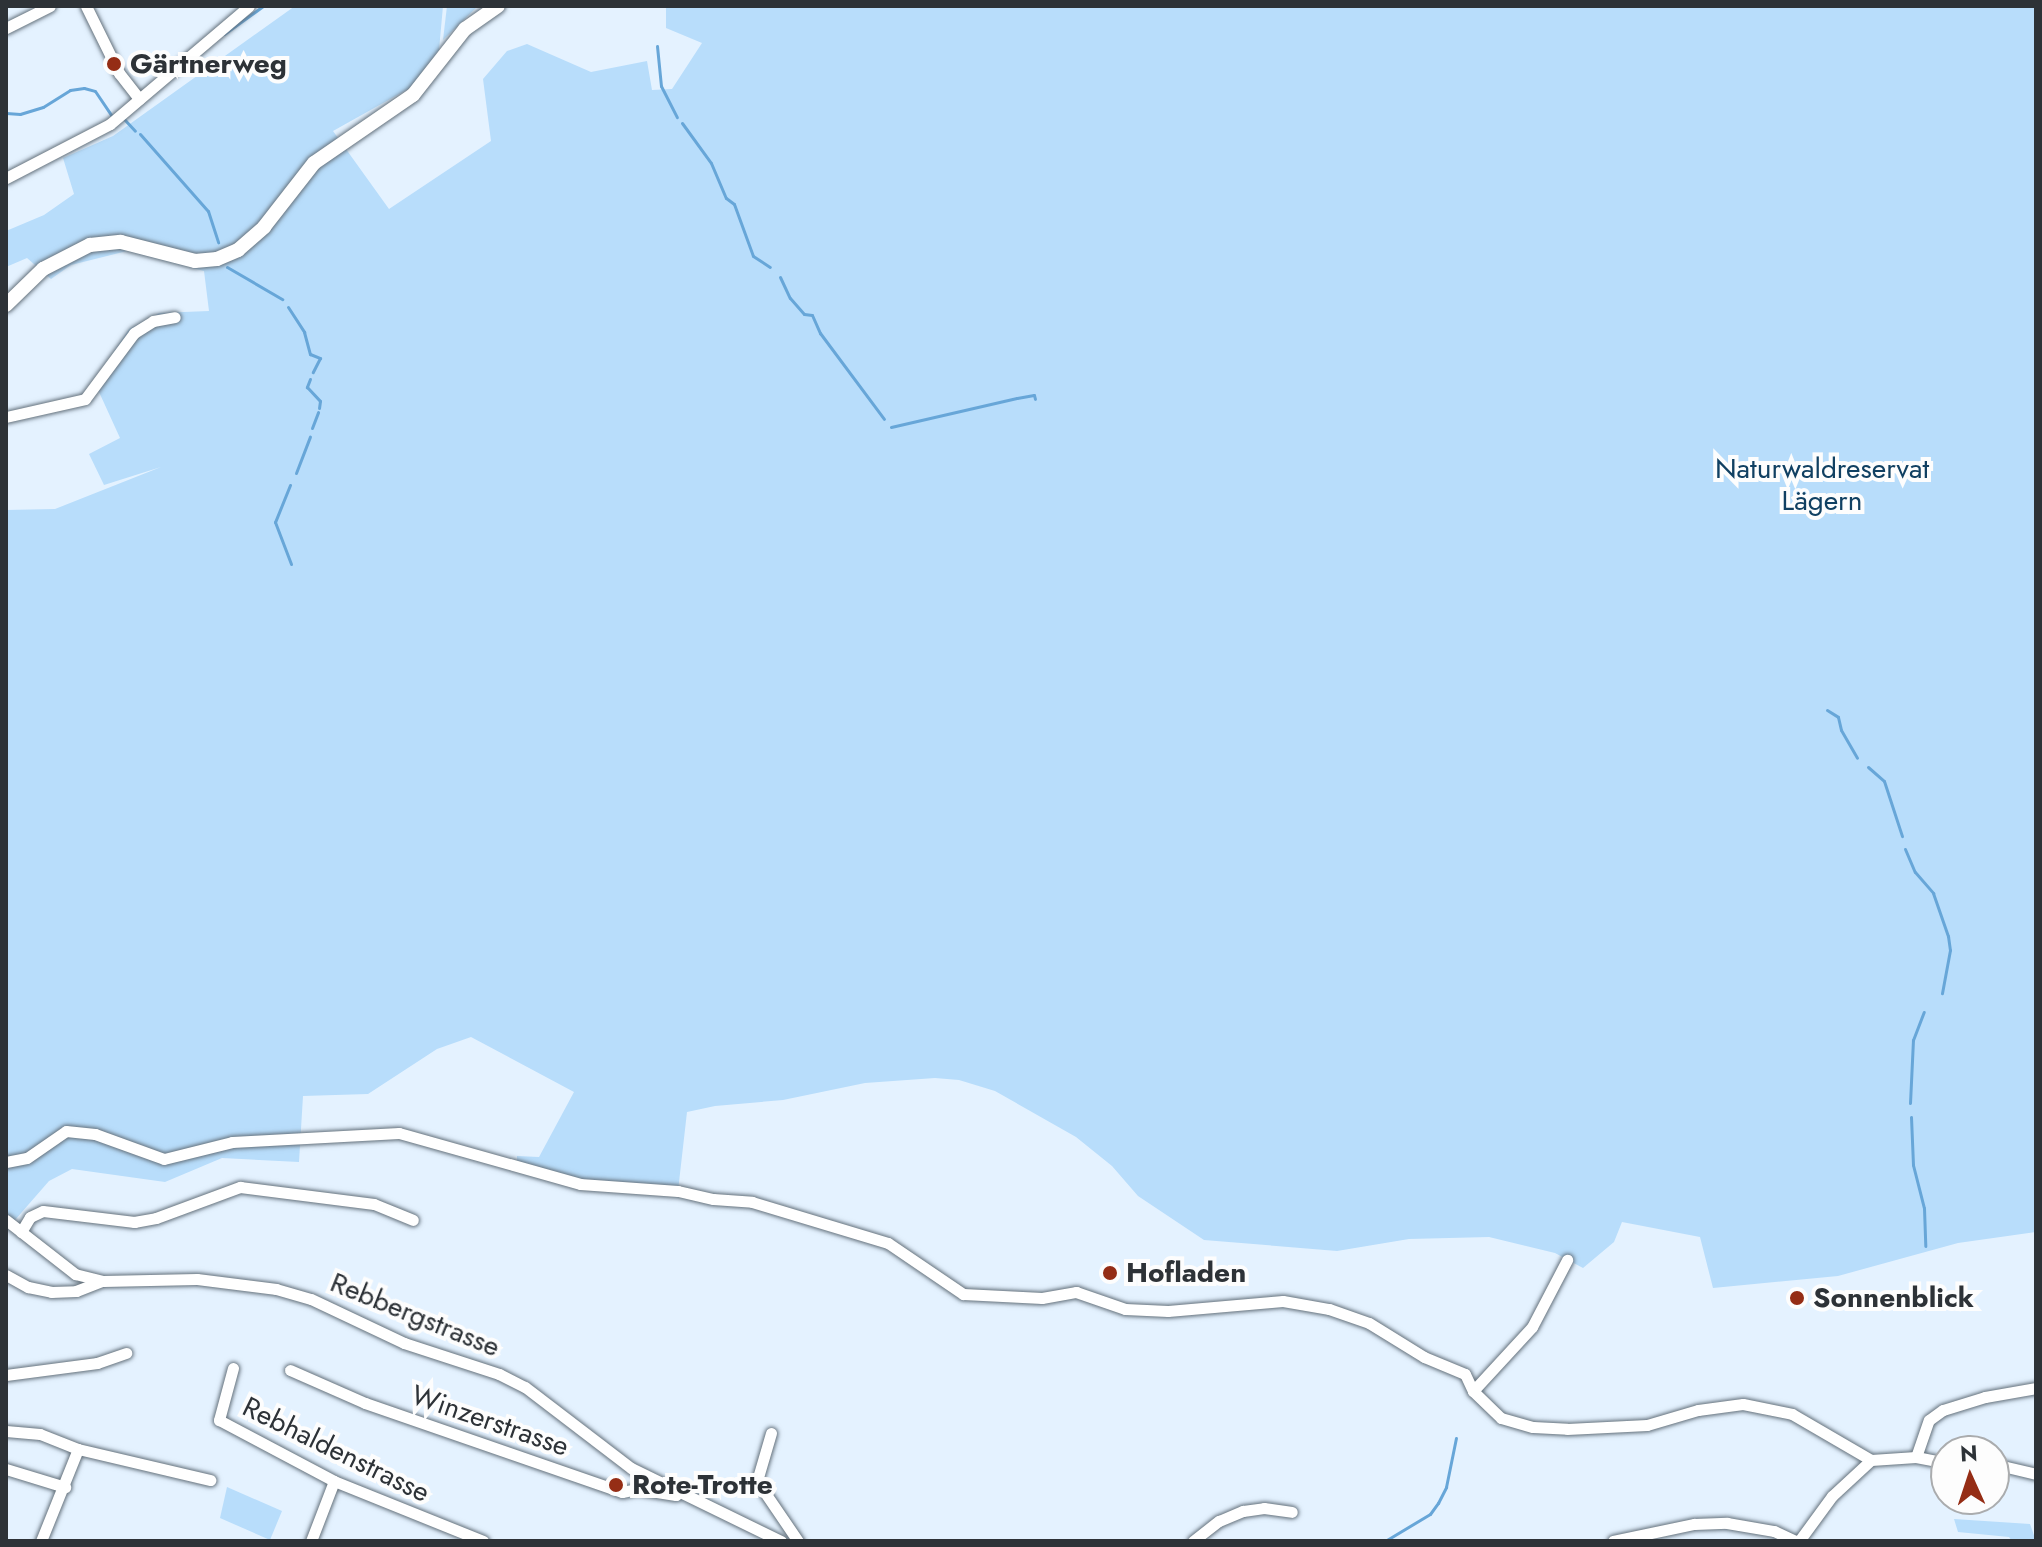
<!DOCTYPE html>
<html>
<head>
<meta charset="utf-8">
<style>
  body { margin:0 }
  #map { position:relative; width:2042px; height:1547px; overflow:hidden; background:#e4f2ff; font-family:Jost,sans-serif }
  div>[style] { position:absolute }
  .green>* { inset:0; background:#b8ddfb }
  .stream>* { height:3px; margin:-1.5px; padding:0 1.5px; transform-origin:1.5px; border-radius:1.5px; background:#67a6d8 }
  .roads { filter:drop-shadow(0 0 2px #64717c) drop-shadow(0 0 2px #64717c) }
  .street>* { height:11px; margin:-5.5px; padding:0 5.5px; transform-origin:5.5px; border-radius:5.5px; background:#fff }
  .secondary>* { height:14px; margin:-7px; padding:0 7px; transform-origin:7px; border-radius:7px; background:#fff }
  .dots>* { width:22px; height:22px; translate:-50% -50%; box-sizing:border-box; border:4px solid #fdfdfd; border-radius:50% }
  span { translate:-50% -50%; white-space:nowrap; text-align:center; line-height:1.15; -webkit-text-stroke:8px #fdfdfd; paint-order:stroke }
  .poi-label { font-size:28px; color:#2d3237; font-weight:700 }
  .left { translate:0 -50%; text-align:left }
  .park-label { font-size:28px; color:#104062 }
  .street-label { font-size:28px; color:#2d3237 }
  .frame { position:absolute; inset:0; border:8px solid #2d3237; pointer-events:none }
  .north { position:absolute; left:1930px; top:1435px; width:80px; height:80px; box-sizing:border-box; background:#fdfdfd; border:2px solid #aaacae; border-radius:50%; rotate:357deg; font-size:22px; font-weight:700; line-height:32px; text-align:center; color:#2d3237 }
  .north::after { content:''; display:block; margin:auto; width:28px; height:36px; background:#952d15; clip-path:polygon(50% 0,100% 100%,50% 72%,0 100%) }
</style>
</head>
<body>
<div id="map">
  <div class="green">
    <div style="clip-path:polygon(295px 6px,443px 6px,439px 50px,410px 88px,333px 131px,389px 209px,491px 141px,483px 79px,507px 51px,527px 44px,591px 72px,647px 61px,652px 90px,672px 89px,702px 43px,666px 28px,666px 6px,2036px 6px,2036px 1232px,1958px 1243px,1838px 1276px,1713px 1288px,1700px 1237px,1622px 1222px,1614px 1242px,1583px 1268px,1555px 1253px,1489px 1237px,1409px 1239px,1337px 1251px,1204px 1240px,1138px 1196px,1112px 1166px,1076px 1137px,995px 1091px,959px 1080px,935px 1078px,865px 1083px,783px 1100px,715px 1106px,687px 1112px,678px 1191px,611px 1188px,517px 1164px,517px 1156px,539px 1157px,574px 1092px,471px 1037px,437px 1049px,368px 1094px,303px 1096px,299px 1162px,222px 1158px,165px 1182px,72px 1169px,49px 1181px,15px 1220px,6px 1218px,6px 510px,55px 509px,161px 467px,104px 485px,89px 454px,120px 438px,94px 381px,129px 329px,159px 313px,209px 311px,204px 271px,127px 251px,71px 265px,51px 279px,27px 258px,6px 267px,6px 231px,44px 215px,74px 194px,63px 158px,113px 136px)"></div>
    <div style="clip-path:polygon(447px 6px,478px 6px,443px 40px)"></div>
    <div style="clip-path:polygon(227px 1487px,282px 1511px,270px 1540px,220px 1518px)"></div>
    <div style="clip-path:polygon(1954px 1519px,2030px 1524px,2036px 1541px,2012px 1541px,2009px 1537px,1958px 1532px)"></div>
  </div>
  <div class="stream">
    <div style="left:224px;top:34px;width:48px;rotate:-35.7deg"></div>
    <div style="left:657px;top:46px;width:40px;rotate:84.3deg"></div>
    <div style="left:661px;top:86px;width:35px;rotate:63deg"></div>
    <div style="left:6px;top:113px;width:14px;rotate:4deg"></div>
    <div style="left:20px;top:114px;width:24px;rotate:-17deg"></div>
    <div style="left:43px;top:107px;width:32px;rotate:-32deg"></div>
    <div style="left:70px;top:90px;width:14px;rotate:-8deg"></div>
    <div style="left:84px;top:88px;width:11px;rotate:15deg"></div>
    <div style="left:95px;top:91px;width:30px;rotate:56deg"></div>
    <div style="left:124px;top:119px;width:16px;rotate:47deg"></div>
    <div style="left:682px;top:123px;width:49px;rotate:54.1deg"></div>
    <div style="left:711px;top:163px;width:38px;rotate:67deg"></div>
    <div style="left:726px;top:198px;width:10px;rotate:37deg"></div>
    <div style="left:734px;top:204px;width:55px;rotate:69.9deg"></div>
    <div style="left:753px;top:256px;width:20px;rotate:33deg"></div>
    <div style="left:140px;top:134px;width:103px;rotate:48.6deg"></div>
    <div style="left:208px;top:211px;width:33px;rotate:72deg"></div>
    <div style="left:227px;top:267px;width:64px;rotate:30.2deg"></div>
    <div style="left:780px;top:277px;width:23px;rotate:65deg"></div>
    <div style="left:790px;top:298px;width:21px;rotate:49deg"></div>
    <div style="left:804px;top:314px;width:8px;rotate:7deg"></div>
    <div style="left:812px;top:315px;width:20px;rotate:66deg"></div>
    <div style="left:820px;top:333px;width:107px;rotate:53.3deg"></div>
    <div style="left:288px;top:307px;width:30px;rotate:57deg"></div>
    <div style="left:304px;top:332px;width:23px;rotate:75deg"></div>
    <div style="left:310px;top:354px;width:11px;rotate:22deg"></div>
    <div style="left:320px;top:358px;width:16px;rotate:117deg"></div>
    <div style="left:310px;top:379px;width:9px;rotate:111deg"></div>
    <div style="left:307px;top:387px;width:19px;rotate:47deg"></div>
    <div style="left:320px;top:401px;width:7px;rotate:98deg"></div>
    <div style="left:891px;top:427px;width:129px;rotate:-13deg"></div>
    <div style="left:1017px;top:398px;width:17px;rotate:-10deg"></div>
    <div style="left:1034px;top:395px;width:4px;rotate:76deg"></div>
    <div style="left:312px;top:428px;width:17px;rotate:-69deg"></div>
    <div style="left:296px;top:473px;width:39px;rotate:-69deg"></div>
    <div style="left:290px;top:485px;width:40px;rotate:112deg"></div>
    <div style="left:275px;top:522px;width:45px;rotate:69.1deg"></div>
    <div style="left:1827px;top:710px;width:13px;rotate:32deg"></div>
    <div style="left:1838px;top:717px;width:13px;rotate:77deg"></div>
    <div style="left:1841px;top:730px;width:32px;rotate:60deg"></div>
    <div style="left:1868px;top:767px;width:21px;rotate:41deg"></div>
    <div style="left:1884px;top:781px;width:58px;rotate:71.9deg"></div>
    <div style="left:1905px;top:849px;width:25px;rotate:67deg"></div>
    <div style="left:1915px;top:872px;width:28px;rotate:49deg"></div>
    <div style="left:1933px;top:893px;width:46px;rotate:70.8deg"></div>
    <div style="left:1948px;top:936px;width:14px;rotate:82deg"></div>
    <div style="left:1950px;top:950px;width:44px;rotate:100.5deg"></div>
    <div style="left:1910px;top:1103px;width:63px;rotate:-87.3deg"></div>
    <div style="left:1913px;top:1040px;width:30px;rotate:-69deg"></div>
    <div style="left:1911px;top:1117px;width:48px;rotate:87.6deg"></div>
    <div style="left:1913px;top:1165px;width:44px;rotate:75.7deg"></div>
    <div style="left:1924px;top:1208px;width:38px;rotate:88deg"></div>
    <div style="left:1385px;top:1541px;width:52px;rotate:-31deg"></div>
    <div style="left:1430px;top:1514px;width:14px;rotate:-54deg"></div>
    <div style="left:1438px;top:1503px;width:18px;rotate:-63deg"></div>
    <div style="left:1446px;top:1487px;width:50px;rotate:-78.5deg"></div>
  </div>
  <div class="roads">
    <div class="street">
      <div style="left:86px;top:6px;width:75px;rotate:63.8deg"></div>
      <div style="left:119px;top:73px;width:33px;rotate:52deg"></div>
      <div style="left:6px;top:28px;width:49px;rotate:-26.6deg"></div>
      <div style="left:6px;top:178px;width:117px;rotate:-27.4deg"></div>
      <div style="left:110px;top:124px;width:182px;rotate:-40.3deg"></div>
      <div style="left:6px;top:417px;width:81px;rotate:-12.8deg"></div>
      <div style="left:85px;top:399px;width:82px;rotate:-53.4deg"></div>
      <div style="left:134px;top:333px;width:22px;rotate:-32deg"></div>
      <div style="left:153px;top:321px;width:22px;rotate:-10deg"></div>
      <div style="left:6px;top:1162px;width:21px;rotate:-11deg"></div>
      <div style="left:27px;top:1158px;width:47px;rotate:-34.7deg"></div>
      <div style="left:66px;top:1131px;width:29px;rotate:6deg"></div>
      <div style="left:95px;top:1134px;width:73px;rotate:19.9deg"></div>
      <div style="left:164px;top:1159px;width:70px;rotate:-14deg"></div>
      <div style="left:232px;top:1142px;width:167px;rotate:-3.1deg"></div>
      <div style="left:399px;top:1133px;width:188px;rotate:15.7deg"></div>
      <div style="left:580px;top:1184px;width:98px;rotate:4.1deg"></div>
      <div style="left:678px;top:1191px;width:36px;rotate:13deg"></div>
      <div style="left:713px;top:1199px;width:39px;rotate:4deg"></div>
      <div style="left:752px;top:1202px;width:142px;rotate:16.8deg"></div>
      <div style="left:888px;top:1243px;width:91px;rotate:34.2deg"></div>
      <div style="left:963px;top:1294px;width:79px;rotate:2.9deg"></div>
      <div style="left:1042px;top:1298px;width:35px;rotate:-10deg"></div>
      <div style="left:1076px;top:1292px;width:52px;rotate:19.1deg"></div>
      <div style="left:1125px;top:1309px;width:43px;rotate:2.7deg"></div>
      <div style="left:1168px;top:1311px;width:115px;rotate:-5deg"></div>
      <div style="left:1283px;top:1301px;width:47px;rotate:9.9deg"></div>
      <div style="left:1329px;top:1309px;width:42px;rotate:19.3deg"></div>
      <div style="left:1369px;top:1323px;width:65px;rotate:31.7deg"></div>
      <div style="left:1424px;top:1357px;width:44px;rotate:22.5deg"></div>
      <div style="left:1465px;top:1374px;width:19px;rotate:65deg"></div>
      <div style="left:1473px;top:1391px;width:39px;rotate:44deg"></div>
      <div style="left:1501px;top:1418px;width:33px;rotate:16deg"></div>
      <div style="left:1533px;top:1427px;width:34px;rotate:3deg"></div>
      <div style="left:1567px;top:1429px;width:80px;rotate:-2.9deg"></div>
      <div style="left:1647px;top:1425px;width:53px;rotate:-16.4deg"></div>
      <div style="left:1698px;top:1410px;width:45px;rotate:-7.6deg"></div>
      <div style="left:1743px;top:1404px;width:50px;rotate:11.5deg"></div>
      <div style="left:1792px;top:1414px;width:91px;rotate:30.2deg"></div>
      <div style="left:6px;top:1220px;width:88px;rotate:38deg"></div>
      <div style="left:75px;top:1274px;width:29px;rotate:14deg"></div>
      <div style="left:103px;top:1281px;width:94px;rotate:-1.2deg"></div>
      <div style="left:197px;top:1279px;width:80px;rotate:7.2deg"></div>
      <div style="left:276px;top:1289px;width:36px;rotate:16deg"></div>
      <div style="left:311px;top:1299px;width:103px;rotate:25.3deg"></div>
      <div style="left:404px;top:1343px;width:100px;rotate:18.1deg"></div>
      <div style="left:499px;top:1374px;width:29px;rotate:27deg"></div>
      <div style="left:525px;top:1387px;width:133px;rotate:37.4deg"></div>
      <div style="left:631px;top:1468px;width:167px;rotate:26deg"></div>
      <div style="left:21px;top:1232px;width:17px;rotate:-59deg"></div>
      <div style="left:30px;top:1217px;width:14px;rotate:-25deg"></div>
      <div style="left:43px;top:1211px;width:92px;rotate:6.9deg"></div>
      <div style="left:134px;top:1222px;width:22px;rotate:-10deg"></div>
      <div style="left:156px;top:1218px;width:90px;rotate:-20.3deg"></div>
      <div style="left:240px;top:1187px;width:135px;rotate:7.2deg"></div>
      <div style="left:374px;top:1204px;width:42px;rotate:22.3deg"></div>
      <div style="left:6px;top:1275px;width:25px;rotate:29deg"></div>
      <div style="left:28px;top:1287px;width:24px;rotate:12deg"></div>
      <div style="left:51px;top:1292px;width:25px;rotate:-2deg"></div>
      <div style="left:76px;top:1291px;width:28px;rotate:-21deg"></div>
      <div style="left:233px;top:1368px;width:54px;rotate:105.1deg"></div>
      <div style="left:219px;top:1420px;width:130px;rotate:27.9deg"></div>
      <div style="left:334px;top:1481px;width:161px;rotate:21.9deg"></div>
      <div style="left:290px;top:1370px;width:82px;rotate:23.7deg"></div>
      <div style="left:365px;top:1403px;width:272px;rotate:19.1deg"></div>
      <div style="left:622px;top:1492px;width:16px;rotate:-11deg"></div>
      <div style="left:638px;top:1489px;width:38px;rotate:9deg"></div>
      <div style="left:676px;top:1495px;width:3px;rotate:-72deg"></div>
      <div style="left:6px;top:1375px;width:92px;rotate:-7.5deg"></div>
      <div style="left:97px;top:1363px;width:31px;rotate:-19deg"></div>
      <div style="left:1473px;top:1391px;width:87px;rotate:-47.3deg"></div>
      <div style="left:1532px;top:1327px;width:76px;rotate:-62.4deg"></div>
      <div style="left:6px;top:1431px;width:34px;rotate:5deg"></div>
      <div style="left:40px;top:1434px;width:41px;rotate:21.5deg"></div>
      <div style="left:78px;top:1449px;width:136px;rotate:13.2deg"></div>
      <div style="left:771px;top:1433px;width:50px;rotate:106.3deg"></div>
      <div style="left:757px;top:1481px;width:73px;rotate:55.7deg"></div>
      <div style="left:1916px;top:1457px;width:39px;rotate:-71deg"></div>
      <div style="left:1929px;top:1420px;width:17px;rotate:-36deg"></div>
      <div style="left:1943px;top:1410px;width:44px;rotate:-17.2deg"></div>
      <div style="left:1985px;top:1397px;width:52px;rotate:-10deg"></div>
      <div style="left:1994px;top:1464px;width:43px;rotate:13.4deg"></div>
      <div style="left:6px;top:1469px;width:62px;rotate:17deg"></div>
      <div style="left:41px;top:1541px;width:99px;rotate:-68.1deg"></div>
      <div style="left:311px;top:1541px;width:64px;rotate:-69deg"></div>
      <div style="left:1193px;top:1541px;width:33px;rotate:-38deg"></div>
      <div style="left:1219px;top:1521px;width:26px;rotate:-23deg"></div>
      <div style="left:1243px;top:1511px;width:21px;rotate:-8deg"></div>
      <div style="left:1264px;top:1508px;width:28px;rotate:8deg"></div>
      <div style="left:1613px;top:1541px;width:83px;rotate:-11.9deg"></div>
      <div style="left:1694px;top:1524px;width:33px;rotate:-2deg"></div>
      <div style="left:1727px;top:1523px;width:48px;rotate:9.7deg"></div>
      <div style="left:1774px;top:1531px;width:23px;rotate:25deg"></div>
      <div style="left:1799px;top:1541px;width:56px;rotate:-53.7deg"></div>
      <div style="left:1832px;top:1496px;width:53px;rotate:-42.7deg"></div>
      <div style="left:1871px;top:1460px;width:45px;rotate:-3.8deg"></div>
      <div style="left:1916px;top:1457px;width:31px;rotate:11deg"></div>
    </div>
    <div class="secondary">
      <div style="left:6px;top:305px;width:52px;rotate:-44.2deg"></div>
      <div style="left:43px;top:269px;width:53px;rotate:-27.1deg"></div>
      <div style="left:90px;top:245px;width:31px;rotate:-6deg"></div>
      <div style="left:121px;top:242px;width:76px;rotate:14.4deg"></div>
      <div style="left:195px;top:261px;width:22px;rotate:-5deg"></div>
      <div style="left:217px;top:259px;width:23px;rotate:-23deg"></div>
      <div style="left:238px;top:250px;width:35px;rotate:-41deg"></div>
      <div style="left:264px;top:227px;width:81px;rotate:-52deg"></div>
      <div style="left:314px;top:163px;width:120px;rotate:-34.5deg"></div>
      <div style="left:413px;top:95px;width:84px;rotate:-51.8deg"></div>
      <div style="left:465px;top:29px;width:40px;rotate:-34.9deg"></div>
    </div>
  </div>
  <div class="dots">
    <div style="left:114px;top:64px;background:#952d15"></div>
    <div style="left:1110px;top:1273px;background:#952d15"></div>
    <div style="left:1797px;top:1298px;background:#952d15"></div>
    <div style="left:616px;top:1485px;background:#952d15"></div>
  </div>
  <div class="poi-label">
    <span class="left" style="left:130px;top:64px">Gärtnerweg</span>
    <span class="left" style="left:1126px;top:1273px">Hofladen</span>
    <span class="left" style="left:1813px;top:1298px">Sonnenblick</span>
    <span class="left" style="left:632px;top:1485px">Rote-Trotte</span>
  </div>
  <div class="park-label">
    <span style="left:1822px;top:485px">Naturwaldreservat<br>Lägern</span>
  </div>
  <div class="street-label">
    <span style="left:415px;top:1315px;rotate:22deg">Rebbergstrasse</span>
    <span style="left:490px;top:1421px;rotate:19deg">Winzerstrasse</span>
    <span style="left:336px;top:1450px;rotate:26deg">Rebhaldenstrasse</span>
  </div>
  <div class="frame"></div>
  <div class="north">N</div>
</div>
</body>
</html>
